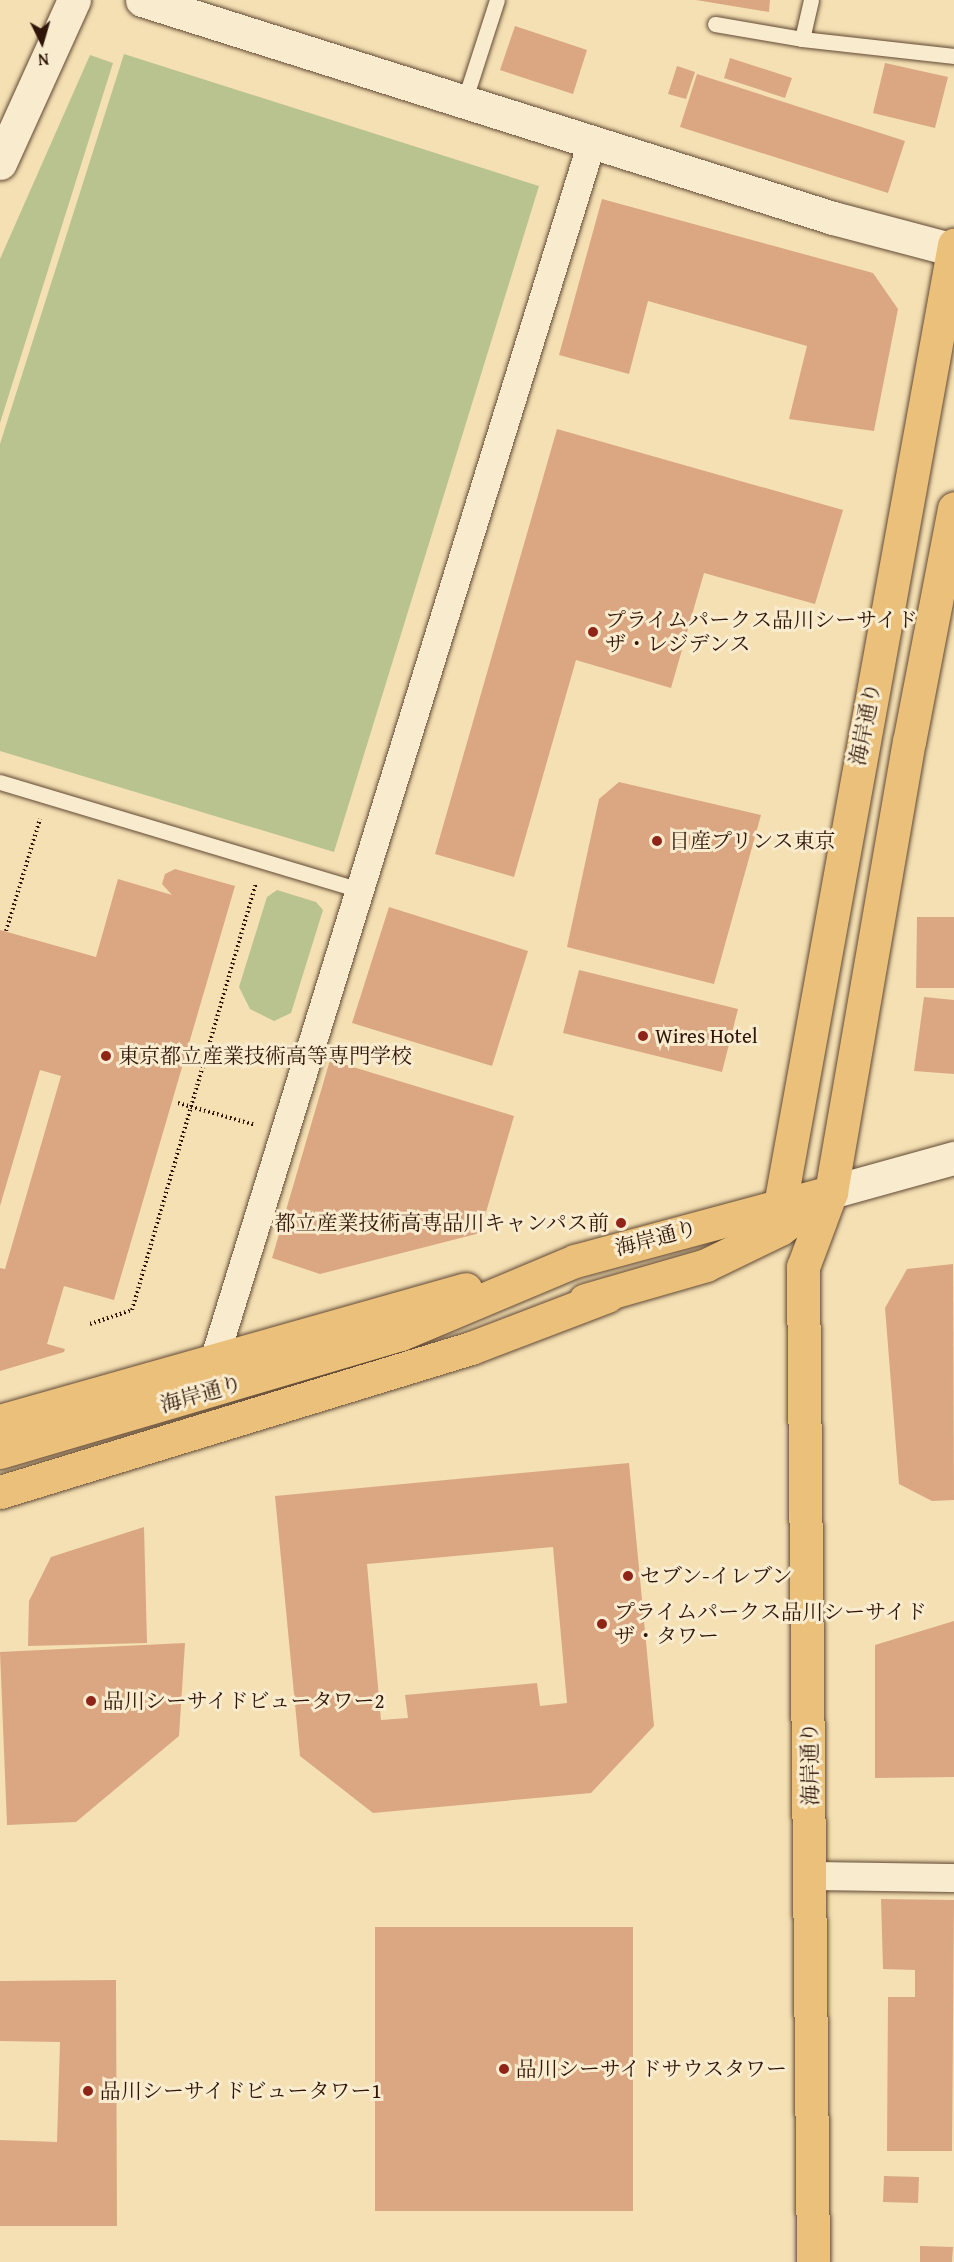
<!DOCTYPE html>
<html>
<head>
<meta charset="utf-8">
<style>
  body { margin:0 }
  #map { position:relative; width:954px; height:2262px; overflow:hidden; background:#f4e0b3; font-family:"Gentium Book Plus","Noto Serif JP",serif }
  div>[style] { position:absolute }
  .green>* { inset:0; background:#b9c38f }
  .building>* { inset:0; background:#daa782 }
  .path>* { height:4px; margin-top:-2px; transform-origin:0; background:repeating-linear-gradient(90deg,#301509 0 1.5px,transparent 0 4.5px) }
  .roads { filter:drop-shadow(0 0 2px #614834) drop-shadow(0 0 2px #614834) }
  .lane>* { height:15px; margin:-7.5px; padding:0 7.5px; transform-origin:7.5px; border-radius:7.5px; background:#f8ebce }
  .street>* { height:28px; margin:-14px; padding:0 14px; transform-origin:14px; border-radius:14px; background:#f8ebce }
  .secondary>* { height:33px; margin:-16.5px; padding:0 16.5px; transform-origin:16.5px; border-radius:16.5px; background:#f8ebce }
  .primary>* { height:33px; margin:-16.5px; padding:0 16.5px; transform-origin:16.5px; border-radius:16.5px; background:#eac07a }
  .highway>* { height:33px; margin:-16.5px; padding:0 16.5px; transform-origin:16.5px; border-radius:16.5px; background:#eac07a }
  .dots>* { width:16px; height:16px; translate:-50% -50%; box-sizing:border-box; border:3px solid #f8ebce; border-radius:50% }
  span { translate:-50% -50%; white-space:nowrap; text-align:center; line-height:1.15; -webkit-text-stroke:6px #f8ebce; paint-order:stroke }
  .poi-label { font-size:21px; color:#301509 }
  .left { translate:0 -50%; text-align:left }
  .right { translate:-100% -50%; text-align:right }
  .street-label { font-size:21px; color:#301509 }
  .north { position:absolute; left:12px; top:12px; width:60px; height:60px; -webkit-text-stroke:4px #f8ebce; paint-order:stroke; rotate:175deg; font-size:16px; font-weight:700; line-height:24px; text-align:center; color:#301509 }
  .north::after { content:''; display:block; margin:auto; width:21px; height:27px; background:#301509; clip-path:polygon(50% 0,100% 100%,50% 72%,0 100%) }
</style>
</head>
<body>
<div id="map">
  <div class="green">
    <div style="clip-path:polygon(124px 54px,539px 186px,334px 852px,0 751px,0 444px)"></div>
    <div style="clip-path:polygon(90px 55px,113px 63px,0 423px,0 259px)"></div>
    <div style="clip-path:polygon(277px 890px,316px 902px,323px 910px,291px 1013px,274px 1021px,250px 1009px,239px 987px,267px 897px)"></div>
  </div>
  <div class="building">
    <div style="clip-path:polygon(696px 0,770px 0,769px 12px)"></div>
    <div style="clip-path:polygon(515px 26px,587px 50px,573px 94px,500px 70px)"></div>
    <div style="clip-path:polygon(730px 58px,792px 78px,785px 98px,724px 78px)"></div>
    <div style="clip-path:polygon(885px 63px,948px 77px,935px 128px,873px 113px)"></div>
    <div style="clip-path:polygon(677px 66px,695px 72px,686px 99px,668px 94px)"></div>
    <div style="clip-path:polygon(697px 74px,905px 141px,888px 193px,680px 127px)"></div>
    <div style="clip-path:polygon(602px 199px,873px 273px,898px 309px,874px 431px,789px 419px,807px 346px,648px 301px,629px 374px,559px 355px)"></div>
    <div style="clip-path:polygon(557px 429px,843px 510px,815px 604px,704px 573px,671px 688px,576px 660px,514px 877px,435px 854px)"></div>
    <div style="clip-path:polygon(619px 782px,761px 815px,714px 984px,567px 947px,599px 799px)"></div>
    <div style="clip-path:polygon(175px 869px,235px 886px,114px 1300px,64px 1286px,47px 1344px,65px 1349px,64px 1352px,0 1371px,0 1268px,5px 1269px,61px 1076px,40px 1070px,0 1206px,0 930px,96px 957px,118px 879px,172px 895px,162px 884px,165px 874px)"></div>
    <div style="clip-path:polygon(389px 907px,528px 951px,492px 1066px,352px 1023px)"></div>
    <div style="clip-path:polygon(917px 917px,954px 917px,954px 988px,916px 988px)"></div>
    <div style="clip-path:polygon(579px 970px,738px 1009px,722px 1072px,563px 1033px)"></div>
    <div style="clip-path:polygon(924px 997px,954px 1000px,954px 1074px,914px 1071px)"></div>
    <div style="clip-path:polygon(330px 1060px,514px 1116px,480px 1233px,320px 1274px,272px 1258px)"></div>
    <div style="clip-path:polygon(953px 1264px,954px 1500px,932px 1501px,899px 1484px,885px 1308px,907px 1269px)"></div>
    <div style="clip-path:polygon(evenodd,629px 1463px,654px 1726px,591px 1793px,373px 1813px,300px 1756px,275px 1496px,629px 1463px,553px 1547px,567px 1703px,540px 1706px,537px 1683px,405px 1695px,408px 1718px,381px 1720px,367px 1564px,553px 1547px)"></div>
    <div style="clip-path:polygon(144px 1527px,147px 1643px,28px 1646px,29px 1601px,51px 1557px)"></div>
    <div style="clip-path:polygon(954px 1621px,954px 1777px,875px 1778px,875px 1645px)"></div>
    <div style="clip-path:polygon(185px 1643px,179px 1736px,76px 1822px,7px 1825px,0 1652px)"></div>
    <div style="clip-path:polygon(881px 1899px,954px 1900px,952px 2151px,887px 2151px,888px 1997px,915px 1997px,915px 1970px,883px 1969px)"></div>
    <div style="clip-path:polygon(375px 1927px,633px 1927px,633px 2211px,375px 2211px)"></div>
    <div style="clip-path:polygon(116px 1980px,117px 2226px,0 2226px,0 2140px,57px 2142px,60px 2042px,0 2041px,0 1981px)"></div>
    <div style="clip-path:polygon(884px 2176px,919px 2177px,918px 2203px,883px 2202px)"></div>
    <div style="clip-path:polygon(920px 2246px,953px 2247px,952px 2262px,920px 2262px)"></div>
  </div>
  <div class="path">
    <div style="left:6px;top:931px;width:117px;rotate:-73.1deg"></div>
    <div style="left:178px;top:1103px;width:80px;rotate:15.9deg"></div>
    <div style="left:90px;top:1324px;width:44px;rotate:-18.4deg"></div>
    <div style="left:132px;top:1310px;width:445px;rotate:-73.8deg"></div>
  </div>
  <div class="roads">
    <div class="lane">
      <div style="left:715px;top:24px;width:88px;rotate:9.8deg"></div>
      <div style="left:802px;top:39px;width:153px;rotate:6.4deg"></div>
      <div style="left:802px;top:39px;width:40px;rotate:-77deg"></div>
      <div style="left:464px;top:102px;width:107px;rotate:-72.1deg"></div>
      <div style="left:0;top:782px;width:376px;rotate:16.7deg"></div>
    </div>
    <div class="street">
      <div style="left:214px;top:1361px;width:1276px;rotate:-72.77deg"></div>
      <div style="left:812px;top:1876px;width:142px;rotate:0.8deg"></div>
    </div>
    <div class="secondary">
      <div style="left:142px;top:0;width:725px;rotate:17.51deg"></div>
      <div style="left:833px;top:218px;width:125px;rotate:14.8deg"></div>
      <div style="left:0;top:163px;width:179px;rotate:-65.6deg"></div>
      <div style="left:831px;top:1192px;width:128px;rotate:-15.5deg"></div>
    </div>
    <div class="primary">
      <div style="left:831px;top:1192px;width:457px;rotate:-80.2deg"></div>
      <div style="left:909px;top:742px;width:238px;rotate:-79.1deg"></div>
      <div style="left:780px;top:1205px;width:976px;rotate:-79.73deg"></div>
    </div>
    <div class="highway">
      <div style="left:585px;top:1300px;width:126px;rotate:-16.1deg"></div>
      <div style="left:706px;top:1265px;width:82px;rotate:-25.9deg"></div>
      <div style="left:780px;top:1229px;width:46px;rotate:-36.1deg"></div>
      <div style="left:0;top:1421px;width:484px;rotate:-15.8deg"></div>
      <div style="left:0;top:1452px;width:418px;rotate:-16.4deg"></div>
      <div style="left:401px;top:1334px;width:189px;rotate:-22.8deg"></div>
      <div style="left:575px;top:1261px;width:265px;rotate:-15.1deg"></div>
      <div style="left:0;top:1492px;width:493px;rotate:-17deg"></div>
      <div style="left:471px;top:1348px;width:146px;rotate:-20.9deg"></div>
      <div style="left:813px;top:2262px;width:995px;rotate:-90.58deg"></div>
      <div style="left:803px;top:1267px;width:80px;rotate:-69.5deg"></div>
    </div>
  </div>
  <div class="dots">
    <div style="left:593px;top:632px;background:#8f2418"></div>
    <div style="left:657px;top:841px;background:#8f2418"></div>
    <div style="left:643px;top:1036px;background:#8f2418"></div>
    <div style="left:106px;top:1056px;background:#8f2418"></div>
    <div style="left:621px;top:1223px;background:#8f2418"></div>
    <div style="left:628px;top:1576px;background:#8f2418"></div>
    <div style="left:602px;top:1624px;background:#8f2418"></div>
    <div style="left:91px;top:1701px;background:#8f2418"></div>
    <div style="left:504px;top:2069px;background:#8f2418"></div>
    <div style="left:88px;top:2091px;background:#8f2418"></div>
  </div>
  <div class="poi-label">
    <span class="left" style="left:605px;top:632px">プライムパークス品川シーサイド<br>ザ・レジデンス</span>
    <span class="left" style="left:669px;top:841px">日産プリンス東京</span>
    <span class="left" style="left:655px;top:1036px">Wires Hotel</span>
    <span class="left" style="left:118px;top:1056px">東京都立産業技術高等専門学校</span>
    <span class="right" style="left:609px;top:1223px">都立産業技術高専品川キャンパス前</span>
    <span class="left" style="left:640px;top:1576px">セブン-イレブン</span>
    <span class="left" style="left:614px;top:1624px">プライムパークス品川シーサイド<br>ザ・タワー</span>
    <span class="left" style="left:103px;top:1701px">品川シーサイドビュータワー2</span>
    <span class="left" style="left:516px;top:2069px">品川シーサイドサウスタワー</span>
    <span class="left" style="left:100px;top:2091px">品川シーサイドビュータワー1</span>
  </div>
  <div class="street-label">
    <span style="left:865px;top:724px;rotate:-79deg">海岸通り</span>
    <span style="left:656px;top:1238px;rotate:-15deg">海岸通り</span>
    <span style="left:201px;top:1394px;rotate:-16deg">海岸通り</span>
    <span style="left:810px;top:1764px;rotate:-91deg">海岸通り</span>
  </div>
  <div class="north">N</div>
</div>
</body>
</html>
